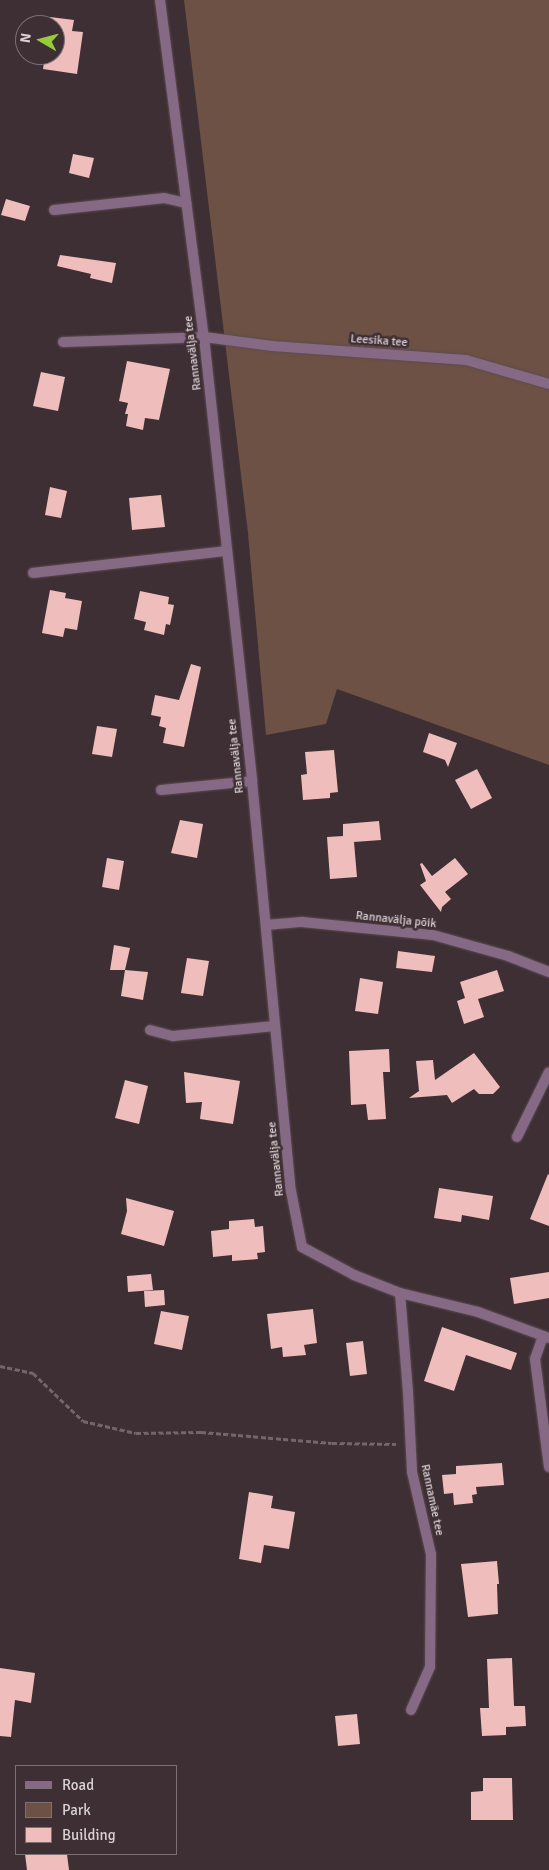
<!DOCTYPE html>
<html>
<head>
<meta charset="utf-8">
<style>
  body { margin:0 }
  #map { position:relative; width:549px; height:1870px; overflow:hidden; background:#3e2f34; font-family:Signika,sans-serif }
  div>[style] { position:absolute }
  .green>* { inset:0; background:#6d5144 }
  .building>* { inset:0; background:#efbdbb }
  .path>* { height:3px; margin-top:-1.5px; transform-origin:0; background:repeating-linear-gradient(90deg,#73666a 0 5px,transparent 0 7.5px) }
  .roads { filter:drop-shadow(0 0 1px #5a4c51) drop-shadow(0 0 1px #5a4c51) }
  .lane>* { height:10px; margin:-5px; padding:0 5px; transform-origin:5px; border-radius:5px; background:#866a85 }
  .street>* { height:10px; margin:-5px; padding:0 5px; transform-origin:5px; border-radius:5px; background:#866a85 }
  span { translate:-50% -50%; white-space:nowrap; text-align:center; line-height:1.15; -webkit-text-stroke:5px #3e2f34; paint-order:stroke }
  .street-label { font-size:12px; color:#dad1d4 }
  .legend { position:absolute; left:15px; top:1765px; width:162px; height:90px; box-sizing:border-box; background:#3e2f34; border:1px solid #7c7074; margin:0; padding:6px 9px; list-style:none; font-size:15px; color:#dad1d4 }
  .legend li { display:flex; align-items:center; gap:10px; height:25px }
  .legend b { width:25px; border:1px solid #7c7074 }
  .north { position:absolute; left:15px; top:15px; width:50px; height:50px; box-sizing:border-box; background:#3e2f34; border:1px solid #7c7074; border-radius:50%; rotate:278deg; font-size:14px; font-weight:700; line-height:20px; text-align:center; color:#dad1d4 }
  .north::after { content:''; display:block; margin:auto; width:18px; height:22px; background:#95cc3a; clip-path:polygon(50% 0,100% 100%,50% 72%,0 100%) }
</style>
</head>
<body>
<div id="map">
  <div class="green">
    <div style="clip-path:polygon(184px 0,549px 0,549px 765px,337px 689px,326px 724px,266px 735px,248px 533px)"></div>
  </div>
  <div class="building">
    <div style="clip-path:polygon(50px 17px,74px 20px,72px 31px,83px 32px,77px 74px,43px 69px,45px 55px,55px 55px,55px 25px,49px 25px)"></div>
    <div style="clip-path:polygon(73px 154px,94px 158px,89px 178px,69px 173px)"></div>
    <div style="clip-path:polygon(6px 199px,30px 206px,25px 221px,1px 215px)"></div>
    <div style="clip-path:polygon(60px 255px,116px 263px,112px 283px,90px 278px,91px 274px,57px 266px)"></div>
    <div style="clip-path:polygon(127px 361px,170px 369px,159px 420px,145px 418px,143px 430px,126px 426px,128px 414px,125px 414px,128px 403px,119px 401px)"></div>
    <div style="clip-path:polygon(41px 372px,65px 377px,58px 411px,33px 406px)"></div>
    <div style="clip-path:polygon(50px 487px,67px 491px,61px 518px,45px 515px)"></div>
    <div style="clip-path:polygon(161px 495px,165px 527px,132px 530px,129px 498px)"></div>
    <div style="clip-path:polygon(50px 590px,66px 593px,65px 598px,82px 601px,77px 630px,65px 628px,63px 637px,42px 633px)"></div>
    <div style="clip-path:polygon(140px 591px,169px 597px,168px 604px,174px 605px,170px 625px,166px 624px,164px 635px,144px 630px,146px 622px,134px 619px)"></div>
    <div style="clip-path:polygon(191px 664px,201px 667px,184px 747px,163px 743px,166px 728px,159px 726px,161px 717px,151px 715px,155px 695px,179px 700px)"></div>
    <div style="clip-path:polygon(97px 726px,117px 729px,112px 757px,92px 754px)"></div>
    <div style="clip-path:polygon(429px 733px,457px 743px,448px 767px,445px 760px,423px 752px)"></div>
    <div style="clip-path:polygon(334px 750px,338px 792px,330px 793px,330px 798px,303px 800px,301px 775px,307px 774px,305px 752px)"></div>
    <div style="clip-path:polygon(477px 769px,492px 798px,471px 809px,455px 780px)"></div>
    <div style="clip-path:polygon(180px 820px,203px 824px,197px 858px,171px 853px)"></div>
    <div style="clip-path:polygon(379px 821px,381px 840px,354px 842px,357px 877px,330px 879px,327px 837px,343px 836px,343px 824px)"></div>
    <div style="clip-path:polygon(107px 858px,124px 861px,119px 890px,102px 887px)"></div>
    <div style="clip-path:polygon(455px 858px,468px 874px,445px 892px,451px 899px,442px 907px,441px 912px,420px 885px,426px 881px,420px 864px,422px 863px,432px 876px)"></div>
    <div style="clip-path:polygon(114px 945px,130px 948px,125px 970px,110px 970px)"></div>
    <div style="clip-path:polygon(398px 951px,435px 956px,432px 972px,396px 968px)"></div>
    <div style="clip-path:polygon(187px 958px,209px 961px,203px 996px,181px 993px)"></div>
    <div style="clip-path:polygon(125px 970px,148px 972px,143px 1000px,121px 996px)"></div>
    <div style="clip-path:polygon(497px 970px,504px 991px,478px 999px,484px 1017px,464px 1024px,457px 1001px,465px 998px,460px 982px)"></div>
    <div style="clip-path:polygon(360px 978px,383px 982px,378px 1014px,355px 1011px)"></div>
    <div style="clip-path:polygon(389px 1049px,390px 1072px,383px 1072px,386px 1119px,368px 1120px,366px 1104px,351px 1105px,349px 1051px)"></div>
    <div style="clip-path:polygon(474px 1053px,500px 1087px,493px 1094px,479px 1094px,474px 1089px,452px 1103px,447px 1095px,409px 1098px,419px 1091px,416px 1061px,433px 1060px,435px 1080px)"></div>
    <div style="clip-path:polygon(184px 1072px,240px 1081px,233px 1124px,200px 1119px,202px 1102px,186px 1103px)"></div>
    <div style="clip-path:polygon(125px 1080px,148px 1086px,139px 1124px,115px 1118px)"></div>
    <div style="clip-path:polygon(548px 1174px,549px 1175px,549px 1226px,530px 1219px)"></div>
    <div style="clip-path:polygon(439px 1188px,493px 1196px,489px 1220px,462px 1215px,461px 1222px,434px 1218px)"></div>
    <div style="clip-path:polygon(126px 1198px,174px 1211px,164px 1246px,121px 1234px,127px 1211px)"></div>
    <div style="clip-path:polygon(254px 1219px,255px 1227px,263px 1226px,265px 1252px,257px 1253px,258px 1259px,232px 1261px,232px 1255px,213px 1257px,211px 1231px,229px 1229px,229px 1221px)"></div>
    <div style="clip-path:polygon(549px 1272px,549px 1298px,514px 1304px,510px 1278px)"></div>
    <div style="clip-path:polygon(151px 1274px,153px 1290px,128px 1292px,127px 1276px)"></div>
    <div style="clip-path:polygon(164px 1290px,165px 1305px,145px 1307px,144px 1291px)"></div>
    <div style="clip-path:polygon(313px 1309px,317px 1343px,304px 1345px,306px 1355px,283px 1357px,282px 1347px,271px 1349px,267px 1314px)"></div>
    <div style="clip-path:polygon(161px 1311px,189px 1316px,182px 1350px,154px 1344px)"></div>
    <div style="clip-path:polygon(442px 1327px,517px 1353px,511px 1370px,466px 1355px,454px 1391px,424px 1381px)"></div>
    <div style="clip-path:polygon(363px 1341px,367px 1374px,350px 1376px,346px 1343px)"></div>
    <div style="clip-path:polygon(502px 1463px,504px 1485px,476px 1487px,477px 1494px,472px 1495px,473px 1503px,454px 1505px,453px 1493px,444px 1494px,442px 1475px,456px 1474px,456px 1466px)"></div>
    <div style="clip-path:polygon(249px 1492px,273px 1496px,271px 1508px,295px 1512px,289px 1549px,264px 1545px,261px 1563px,239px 1559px)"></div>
    <div style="clip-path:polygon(497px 1561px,499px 1584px,497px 1584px,498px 1614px,468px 1617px,461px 1564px)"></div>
    <div style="clip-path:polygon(512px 1658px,514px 1706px,525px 1706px,526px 1726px,506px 1727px,506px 1735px,482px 1736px,480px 1708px,489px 1708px,487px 1659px)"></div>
    <div style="clip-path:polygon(0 1668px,35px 1673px,31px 1703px,15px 1700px,11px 1737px,0 1736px)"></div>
    <div style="clip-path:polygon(357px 1714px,360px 1744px,338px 1746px,335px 1716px)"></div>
    <div style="clip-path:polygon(483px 1778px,512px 1778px,513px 1820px,471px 1820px,471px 1792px,483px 1791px)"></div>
    <div style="clip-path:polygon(25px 1854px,67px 1854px,69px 1870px,27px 1870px)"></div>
  </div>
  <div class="path">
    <div style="left:0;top:1366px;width:34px;rotate:12deg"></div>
    <div style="left:33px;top:1373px;width:69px;rotate:43.8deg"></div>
    <div style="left:83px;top:1421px;width:54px;rotate:12.8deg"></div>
    <div style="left:136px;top:1433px;width:65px;rotate:-0.9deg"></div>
    <div style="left:201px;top:1432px;width:131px;rotate:4.8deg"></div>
    <div style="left:332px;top:1443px;width:64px;rotate:0.9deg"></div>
  </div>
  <div class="roads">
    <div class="lane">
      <div style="left:54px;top:210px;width:111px;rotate:-6.2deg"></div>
      <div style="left:164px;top:198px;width:23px;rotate:13deg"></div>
      <div style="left:63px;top:342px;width:141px;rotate:-2deg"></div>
      <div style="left:33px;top:573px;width:195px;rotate:-6.5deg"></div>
      <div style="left:161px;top:790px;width:91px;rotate:-5.6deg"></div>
      <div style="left:150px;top:1030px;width:24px;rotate:15deg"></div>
      <div style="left:173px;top:1036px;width:102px;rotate:-5.6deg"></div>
      <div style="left:517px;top:1137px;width:72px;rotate:-63.8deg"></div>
    </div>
    <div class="street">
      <div style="left:160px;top:0;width:340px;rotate:82.6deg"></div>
      <div style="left:204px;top:337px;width:447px;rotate:83.8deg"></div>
      <div style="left:252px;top:781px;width:412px;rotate:84.6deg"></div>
      <div style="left:291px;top:1191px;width:57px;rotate:78.9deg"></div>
      <div style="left:302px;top:1247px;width:59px;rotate:28.3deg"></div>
      <div style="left:354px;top:1275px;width:49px;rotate:21.4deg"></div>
      <div style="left:400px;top:1293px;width:80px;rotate:13.7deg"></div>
      <div style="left:478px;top:1312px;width:76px;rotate:20.1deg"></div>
      <div style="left:204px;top:337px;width:69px;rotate:7.5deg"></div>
      <div style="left:272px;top:346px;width:195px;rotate:4.1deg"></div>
      <div style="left:466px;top:360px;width:86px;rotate:16.1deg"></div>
      <div style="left:266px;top:925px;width:36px;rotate:-5deg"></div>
      <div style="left:302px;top:922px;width:132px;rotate:5.7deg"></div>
      <div style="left:433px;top:935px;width:78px;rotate:15.6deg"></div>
      <div style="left:508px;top:956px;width:44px;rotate:21.3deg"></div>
      <div style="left:400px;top:1293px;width:99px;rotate:85.4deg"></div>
      <div style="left:408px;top:1392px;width:80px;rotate:87.1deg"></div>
      <div style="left:412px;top:1472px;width:84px;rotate:77deg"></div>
      <div style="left:431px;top:1554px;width:113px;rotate:90.5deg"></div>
      <div style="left:430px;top:1667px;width:47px;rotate:113.8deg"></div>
      <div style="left:543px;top:1336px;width:24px;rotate:109deg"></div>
      <div style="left:535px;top:1359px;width:109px;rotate:82.6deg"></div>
    </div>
  </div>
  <div class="street-label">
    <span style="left:379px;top:341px;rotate:4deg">Leesika tee</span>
    <span style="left:193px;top:353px;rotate:-97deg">Rannavälja tee</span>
    <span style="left:236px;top:756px;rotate:-96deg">Rannavälja tee</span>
    <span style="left:396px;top:920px;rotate:6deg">Rannavälja põik</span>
    <span style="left:276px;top:1159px;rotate:-96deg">Rannavälja tee</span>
    <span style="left:432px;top:1500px;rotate:78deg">Rannamäe tee</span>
  </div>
  <ul class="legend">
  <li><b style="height:6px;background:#866a85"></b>Road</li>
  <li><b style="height:14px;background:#6d5144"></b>Park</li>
  <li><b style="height:14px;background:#efbdbb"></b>Building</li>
  </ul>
  <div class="north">N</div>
</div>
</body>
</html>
